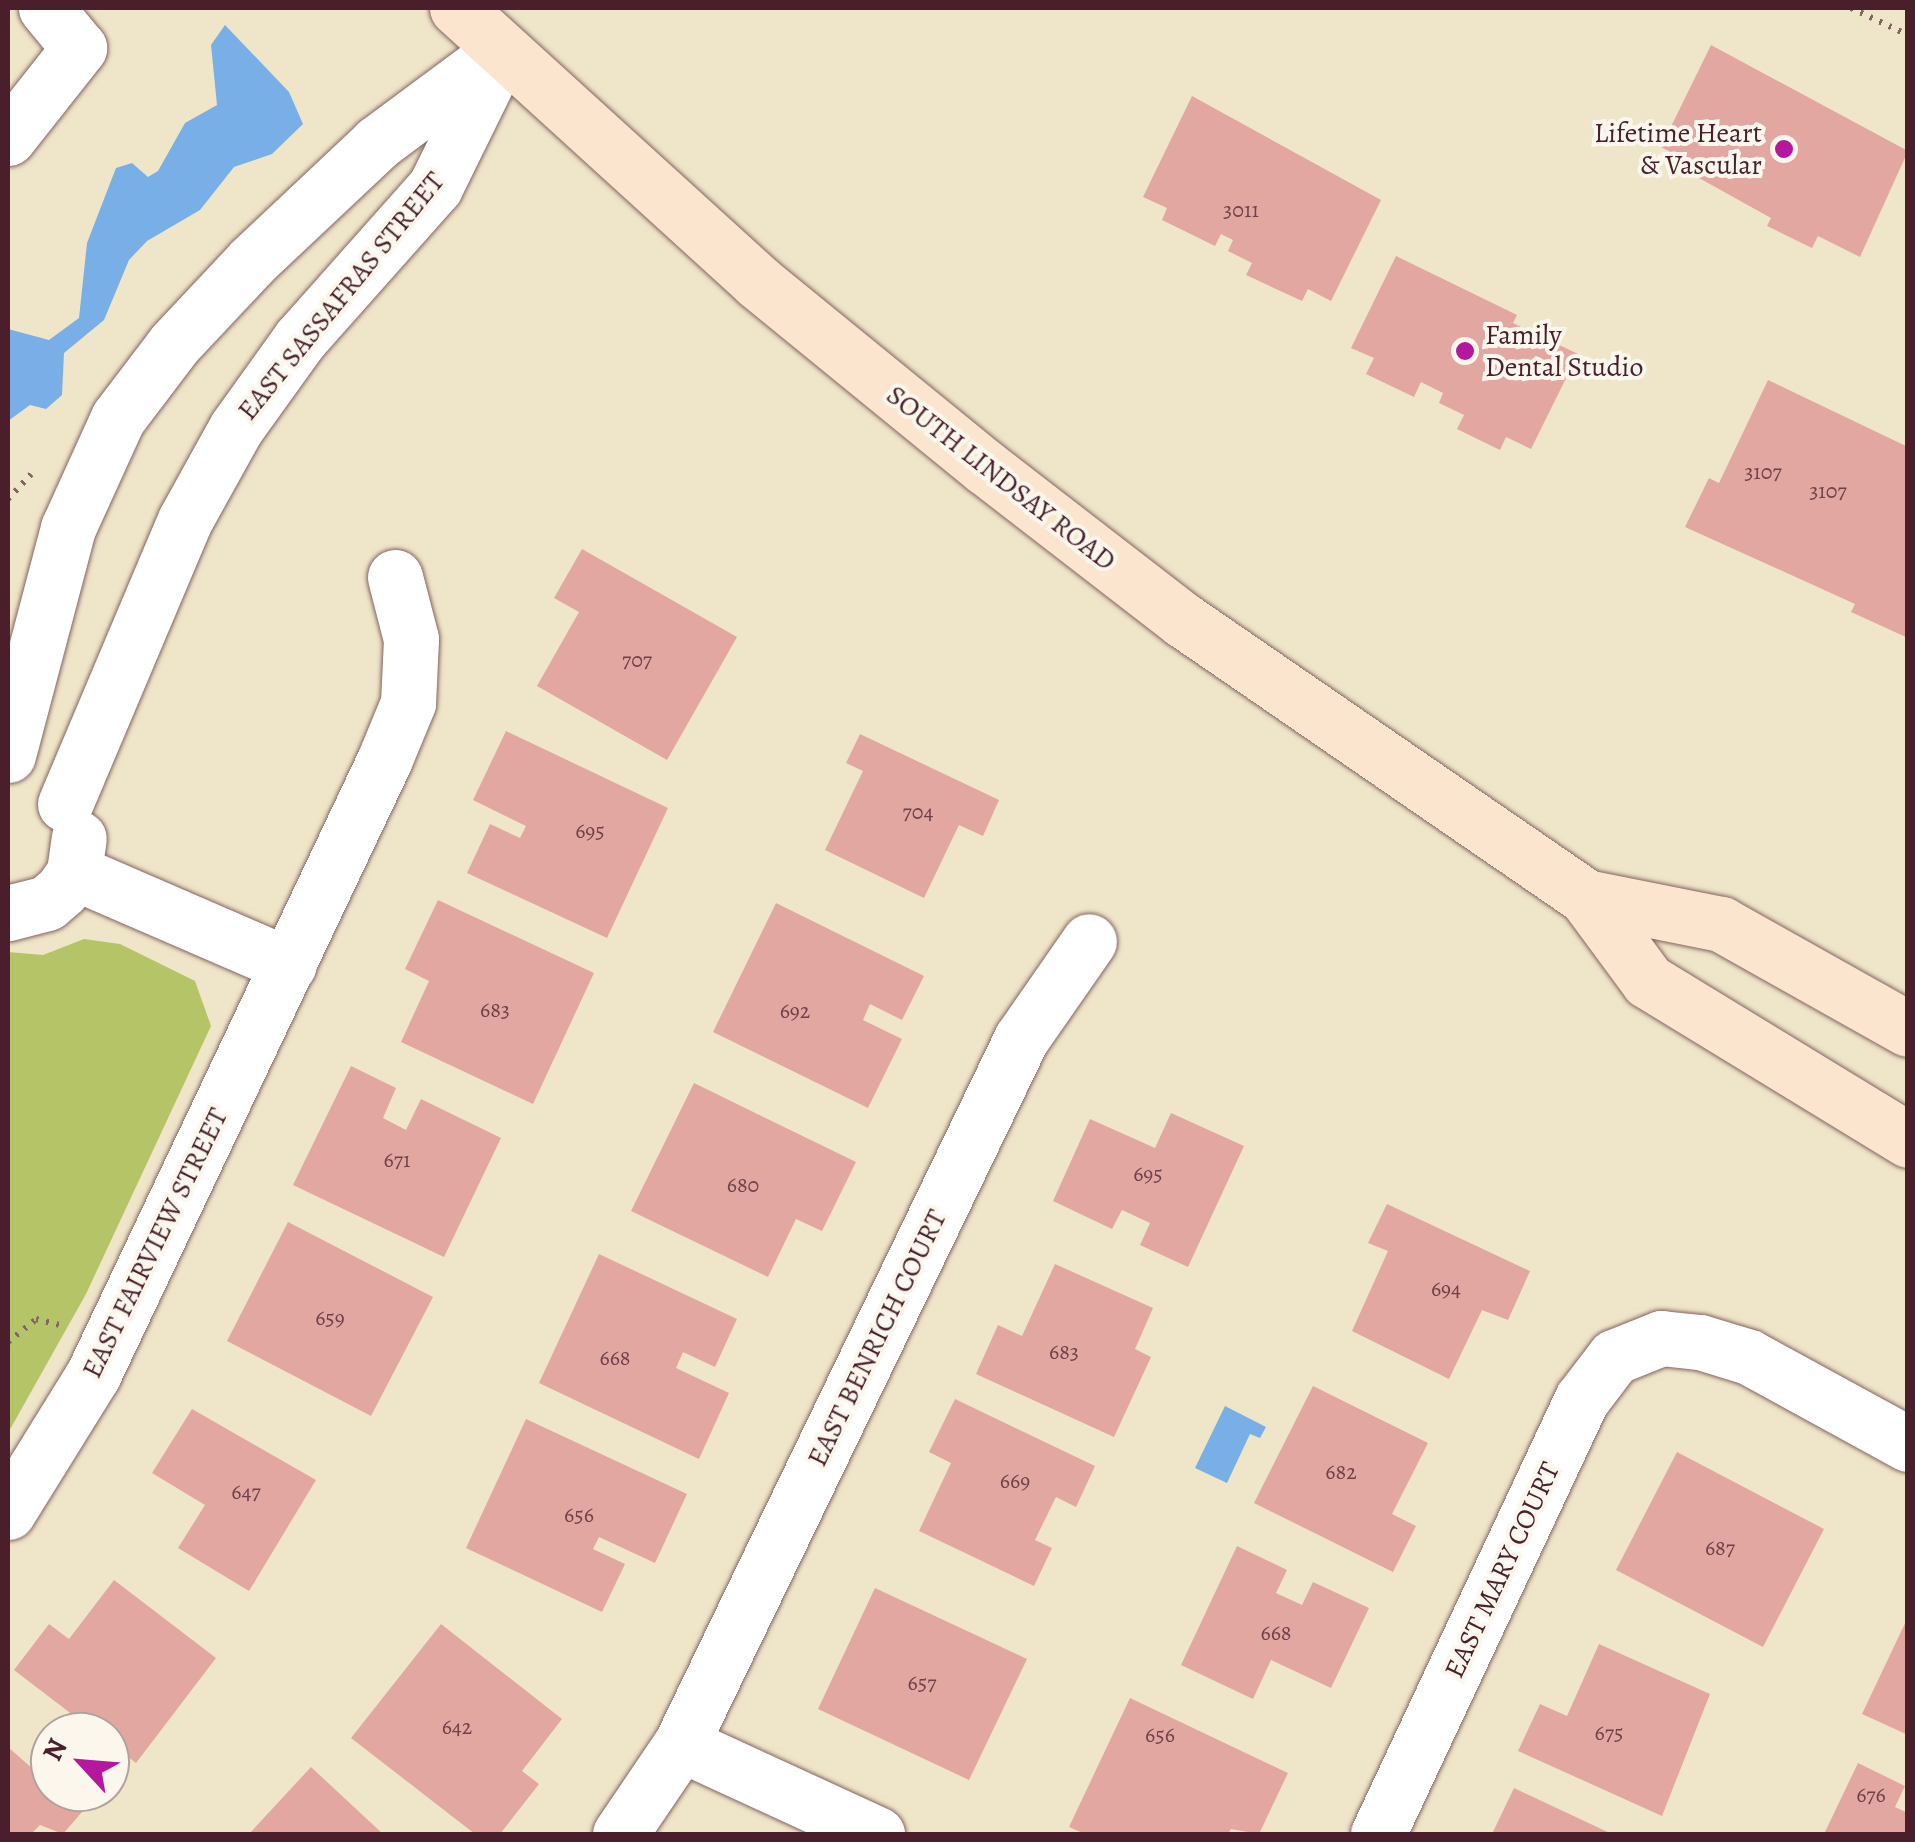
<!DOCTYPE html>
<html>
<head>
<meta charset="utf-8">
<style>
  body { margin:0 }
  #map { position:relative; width:1915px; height:1842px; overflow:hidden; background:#efe5c8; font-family:Alegreya,serif }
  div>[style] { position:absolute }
  .green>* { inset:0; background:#b5c466 }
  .water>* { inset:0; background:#78afe6 }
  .building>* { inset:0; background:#e3a7a2 }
  .path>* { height:6px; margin-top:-3px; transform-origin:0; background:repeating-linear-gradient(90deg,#846462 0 2.5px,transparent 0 10.5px) }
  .roads { filter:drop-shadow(0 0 2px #846462) drop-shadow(0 0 2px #846462) }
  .street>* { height:55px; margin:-27.5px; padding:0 27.5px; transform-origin:27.5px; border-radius:27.5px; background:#fff }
  .secondary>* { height:55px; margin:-27.5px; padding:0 27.5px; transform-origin:27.5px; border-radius:27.5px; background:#fce5cf }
  .dots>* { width:28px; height:28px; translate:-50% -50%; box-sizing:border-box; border:5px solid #fbf7ec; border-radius:50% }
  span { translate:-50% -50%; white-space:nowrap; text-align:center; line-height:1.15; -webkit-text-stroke:8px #fbf7ec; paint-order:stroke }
  .number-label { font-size:22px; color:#704149 }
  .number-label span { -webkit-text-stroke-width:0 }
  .poi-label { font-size:28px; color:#4a1f2b }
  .right { translate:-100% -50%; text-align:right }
  .left { translate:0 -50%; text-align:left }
  .street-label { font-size:28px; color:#4a1f2b }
  .frame { position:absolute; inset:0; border:10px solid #4a1f2b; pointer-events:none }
  .north { position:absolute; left:30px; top:1712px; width:100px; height:100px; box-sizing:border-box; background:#fbf7ec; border:2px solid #b4a19f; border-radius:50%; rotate:296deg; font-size:28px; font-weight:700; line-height:40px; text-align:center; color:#4a1f2b }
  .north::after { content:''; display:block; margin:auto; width:35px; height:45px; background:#b5179e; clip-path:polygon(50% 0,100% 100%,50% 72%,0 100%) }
</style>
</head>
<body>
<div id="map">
  <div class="green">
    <div style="clip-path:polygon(84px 939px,120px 944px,195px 981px,211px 1026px,86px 1294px,8px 1433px,8px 952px,43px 955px)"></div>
  </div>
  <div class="water">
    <div style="clip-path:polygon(225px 25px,289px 92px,303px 124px,272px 154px,234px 167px,200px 210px,147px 241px,129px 260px,104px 320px,64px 353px,62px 395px,46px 409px,30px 405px,8px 421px,8px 329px,49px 340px,79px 318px,87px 243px,116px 168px,132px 163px,148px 177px,158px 171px,185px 123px,217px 105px,211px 45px)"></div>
    <div style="clip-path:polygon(1225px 1406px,1266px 1427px,1260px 1438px,1250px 1434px,1227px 1483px,1195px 1468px)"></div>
  </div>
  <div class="building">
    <div style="clip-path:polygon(1711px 45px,1908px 151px,1860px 257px,1818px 236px,1812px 248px,1767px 226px,1771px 218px,1699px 178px,1703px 169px,1661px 147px)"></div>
    <div style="clip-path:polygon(1192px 96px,1381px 200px,1331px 301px,1308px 289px,1302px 301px,1246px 275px,1252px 263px,1228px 251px,1233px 240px,1221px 234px,1215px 246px,1162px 220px,1167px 208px,1143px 197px)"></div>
    <div style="clip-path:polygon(1396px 256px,1517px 315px,1513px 323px,1578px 354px,1531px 449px,1506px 437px,1500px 450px,1457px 429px,1464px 415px,1439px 403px,1443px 393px,1421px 382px,1414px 397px,1366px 374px,1374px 358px,1351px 348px)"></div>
    <div style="clip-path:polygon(1768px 380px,1908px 447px,1908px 638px,1851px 612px,1855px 604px,1685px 527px,1709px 478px,1719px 483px)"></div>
    <div style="clip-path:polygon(582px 549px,737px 637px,667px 760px,537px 686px,579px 612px,554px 598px)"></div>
    <div style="clip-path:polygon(506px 731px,668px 808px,607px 938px,467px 873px,490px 824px,520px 838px,526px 826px,473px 800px)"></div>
    <div style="clip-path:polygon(860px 734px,999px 800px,983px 836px,959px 825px,924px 898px,825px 850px,863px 771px,846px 763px)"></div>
    <div style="clip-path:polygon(438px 900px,594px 973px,533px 1104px,401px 1042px,429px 981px,405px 969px)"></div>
    <div style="clip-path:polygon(776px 903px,924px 976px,902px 1020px,870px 1004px,863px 1020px,902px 1039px,868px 1108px,713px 1032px)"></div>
    <div style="clip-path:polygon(351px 1066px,396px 1088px,383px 1118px,406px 1130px,421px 1099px,501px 1138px,444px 1257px,293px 1185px)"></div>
    <div style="clip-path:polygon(694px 1083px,856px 1162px,822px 1231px,796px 1219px,768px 1277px,631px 1211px)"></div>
    <div style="clip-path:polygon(1171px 1113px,1244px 1146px,1188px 1267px,1140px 1245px,1150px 1223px,1122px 1210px,1112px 1229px,1053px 1201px,1090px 1119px,1155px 1148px)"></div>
    <div style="clip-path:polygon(1387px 1204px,1530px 1271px,1508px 1320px,1482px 1310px,1449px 1379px,1352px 1331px,1388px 1251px,1368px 1243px)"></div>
    <div style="clip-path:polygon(288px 1222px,433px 1297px,371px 1416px,227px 1341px)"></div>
    <div style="clip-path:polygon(599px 1254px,737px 1319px,715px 1367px,683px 1352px,676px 1368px,729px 1393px,699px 1459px,539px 1383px)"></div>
    <div style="clip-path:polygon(1055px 1264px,1153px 1308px,1135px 1349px,1151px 1357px,1114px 1437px,976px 1374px,998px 1325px,1022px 1336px)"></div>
    <div style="clip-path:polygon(1313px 1386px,1428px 1443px,1392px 1514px,1416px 1526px,1393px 1572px,1254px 1503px)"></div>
    <div style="clip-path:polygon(955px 1399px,1095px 1466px,1076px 1507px,1056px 1497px,1035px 1540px,1052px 1548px,1034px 1586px,919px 1531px,951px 1463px,929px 1452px)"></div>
    <div style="clip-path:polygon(192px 1409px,316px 1480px,249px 1591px,178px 1548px,205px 1505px,152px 1473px)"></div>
    <div style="clip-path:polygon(526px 1419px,687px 1494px,655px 1563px,599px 1537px,593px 1549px,625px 1564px,602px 1612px,466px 1548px)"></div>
    <div style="clip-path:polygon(1677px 1452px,1824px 1529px,1763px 1647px,1616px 1570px)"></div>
    <div style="clip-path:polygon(1237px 1546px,1287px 1570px,1276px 1593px,1302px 1605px,1313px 1582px,1369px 1608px,1331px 1688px,1271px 1660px,1253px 1699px,1181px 1665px)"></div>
    <div style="clip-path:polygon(114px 1580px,216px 1658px,136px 1763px,110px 1743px,110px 1732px,95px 1732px,14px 1670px,49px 1624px,69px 1639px)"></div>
    <div style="clip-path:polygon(875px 1588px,1027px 1659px,969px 1780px,818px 1709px)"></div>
    <div style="clip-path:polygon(1908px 1617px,1908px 1735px,1862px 1714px)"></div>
    <div style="clip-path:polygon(441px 1624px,562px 1719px,522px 1771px,539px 1784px,500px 1834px,475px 1834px,351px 1738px)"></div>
    <div style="clip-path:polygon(1599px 1644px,1710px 1694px,1662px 1816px,1518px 1751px,1540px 1704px,1567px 1716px)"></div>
    <div style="clip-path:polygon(1130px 1698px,1288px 1773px,1259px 1834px,1231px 1829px,1228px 1834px,1085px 1834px,1069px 1827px)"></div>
    <div style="clip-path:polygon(8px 1747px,50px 1784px,50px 1792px,82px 1812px,63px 1834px,40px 1825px,31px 1834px,8px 1834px)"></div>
    <div style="clip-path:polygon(1858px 1763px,1905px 1786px,1895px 1807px,1908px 1813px,1908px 1834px,1824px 1834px)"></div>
    <div style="clip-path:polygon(311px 1767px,383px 1834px,249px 1834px)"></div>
    <div style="clip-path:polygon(1514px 1788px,1612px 1834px,1492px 1834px)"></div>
  </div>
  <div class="path">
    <div style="left:1851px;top:8px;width:63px;rotate:25.3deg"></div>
    <div style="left:8px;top:499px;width:34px;rotate:-47deg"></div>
    <div style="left:8px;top:1342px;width:36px;rotate:-39deg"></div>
    <div style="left:36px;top:1319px;width:25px;rotate:14deg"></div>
  </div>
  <div class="roads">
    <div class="street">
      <div style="left:8px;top:138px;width:115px;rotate:-51.7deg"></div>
      <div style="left:79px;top:48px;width:52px;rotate:-129.5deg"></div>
      <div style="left:8px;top:755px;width:235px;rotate:-75.2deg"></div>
      <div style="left:68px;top:528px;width:121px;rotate:-65.6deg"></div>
      <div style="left:118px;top:418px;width:94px;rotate:-52.8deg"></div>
      <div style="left:175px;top:343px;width:112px;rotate:-46.8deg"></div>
      <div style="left:252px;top:261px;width:172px;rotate:-43.3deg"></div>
      <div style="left:377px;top:143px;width:154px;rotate:-36.6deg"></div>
      <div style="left:65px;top:804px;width:308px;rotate:-67.1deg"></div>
      <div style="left:185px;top:520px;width:105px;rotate:-61deg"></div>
      <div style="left:236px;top:428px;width:110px;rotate:-54.3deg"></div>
      <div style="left:300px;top:339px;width:203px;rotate:-48.4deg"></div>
      <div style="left:435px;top:187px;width:143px;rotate:-63.8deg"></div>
      <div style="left:74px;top:872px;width:234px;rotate:23.4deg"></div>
      <div style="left:8px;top:913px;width:40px;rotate:-14.4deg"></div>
      <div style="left:47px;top:903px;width:20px;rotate:-41deg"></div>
      <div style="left:62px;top:890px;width:22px;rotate:-56deg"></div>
      <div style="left:74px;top:872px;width:34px;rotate:-82deg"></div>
      <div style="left:8px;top:1512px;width:161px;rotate:-58.2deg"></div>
      <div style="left:93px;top:1375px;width:679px;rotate:-64.64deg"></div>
      <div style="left:384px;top:761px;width:63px;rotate:-67.5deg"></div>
      <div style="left:408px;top:703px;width:64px;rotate:-87.3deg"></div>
      <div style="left:411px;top:639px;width:64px;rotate:-104.5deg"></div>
      <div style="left:681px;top:1744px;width:216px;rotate:24.7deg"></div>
      <div style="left:620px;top:1834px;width:109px;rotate:-55.9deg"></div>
      <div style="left:681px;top:1744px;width:783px;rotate:-64.25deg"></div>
      <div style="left:1021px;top:1039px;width:119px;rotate:-55.2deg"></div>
      <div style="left:1378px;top:1834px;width:480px;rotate:-64.9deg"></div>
      <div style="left:1582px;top:1399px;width:53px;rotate:-52.7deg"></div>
      <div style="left:1614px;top:1357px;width:51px;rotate:-22deg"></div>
      <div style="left:1661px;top:1338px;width:39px;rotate:6deg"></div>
      <div style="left:1700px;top:1342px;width:51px;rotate:17deg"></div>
      <div style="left:1749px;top:1357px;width:181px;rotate:28.7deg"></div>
    </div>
    <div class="secondary">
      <div style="left:457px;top:8px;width:407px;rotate:42.3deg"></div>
      <div style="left:758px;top:282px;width:293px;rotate:39.2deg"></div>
      <div style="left:985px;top:467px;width:250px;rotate:37.7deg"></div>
      <div style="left:1183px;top:620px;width:489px;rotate:34.5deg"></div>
      <div style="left:1586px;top:897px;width:104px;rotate:53.6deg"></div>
      <div style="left:1648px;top:981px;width:305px;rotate:31.4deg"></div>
      <div style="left:1586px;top:897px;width:138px;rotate:11.3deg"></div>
      <div style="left:1721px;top:924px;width:214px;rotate:29.3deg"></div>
    </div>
  </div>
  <div class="dots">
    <div style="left:1784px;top:149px;background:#b5179e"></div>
    <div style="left:1465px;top:351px;background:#b5179e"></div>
  </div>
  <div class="number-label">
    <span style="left:1241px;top:211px">3011</span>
    <span style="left:1763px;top:473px">3107</span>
    <span style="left:1828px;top:492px">3107</span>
    <span style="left:637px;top:661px">707</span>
    <span style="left:918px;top:813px">704</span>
    <span style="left:590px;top:832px">695</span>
    <span style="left:495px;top:1011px">683</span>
    <span style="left:795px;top:1012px">692</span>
    <span style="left:397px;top:1161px">671</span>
    <span style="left:1148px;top:1175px">695</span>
    <span style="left:743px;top:1186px">680</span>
    <span style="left:1446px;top:1290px">694</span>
    <span style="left:330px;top:1319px">659</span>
    <span style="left:1064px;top:1353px">683</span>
    <span style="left:615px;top:1359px">668</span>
    <span style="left:1341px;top:1473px">682</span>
    <span style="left:1015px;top:1482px">669</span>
    <span style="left:246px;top:1493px">647</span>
    <span style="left:579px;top:1516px">656</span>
    <span style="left:1720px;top:1549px">687</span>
    <span style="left:1276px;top:1634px">668</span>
    <span style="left:922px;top:1684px">657</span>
    <span style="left:457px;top:1728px">642</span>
    <span style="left:1609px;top:1734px">675</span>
    <span style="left:1160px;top:1736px">656</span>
    <span style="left:1871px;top:1796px">676</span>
  </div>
  <div class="poi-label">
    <span class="right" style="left:1762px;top:149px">Lifetime Heart<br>&amp; Vascular</span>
    <span class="left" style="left:1485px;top:351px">Family<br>Dental Studio</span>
  </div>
  <div class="street-label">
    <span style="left:341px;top:296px;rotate:-51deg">EAST SASSAFRAS STREET</span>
    <span style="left:1001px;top:478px;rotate:38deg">SOUTH LINDSAY ROAD</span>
    <span style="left:155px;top:1243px;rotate:-64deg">EAST FAIRVIEW STREET</span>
    <span style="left:877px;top:1338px;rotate:-64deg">EAST BENRICH COURT</span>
    <span style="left:1502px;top:1570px;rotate:-65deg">EAST MARY COURT</span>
  </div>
  <div class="frame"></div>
  <div class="north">N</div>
</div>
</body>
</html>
